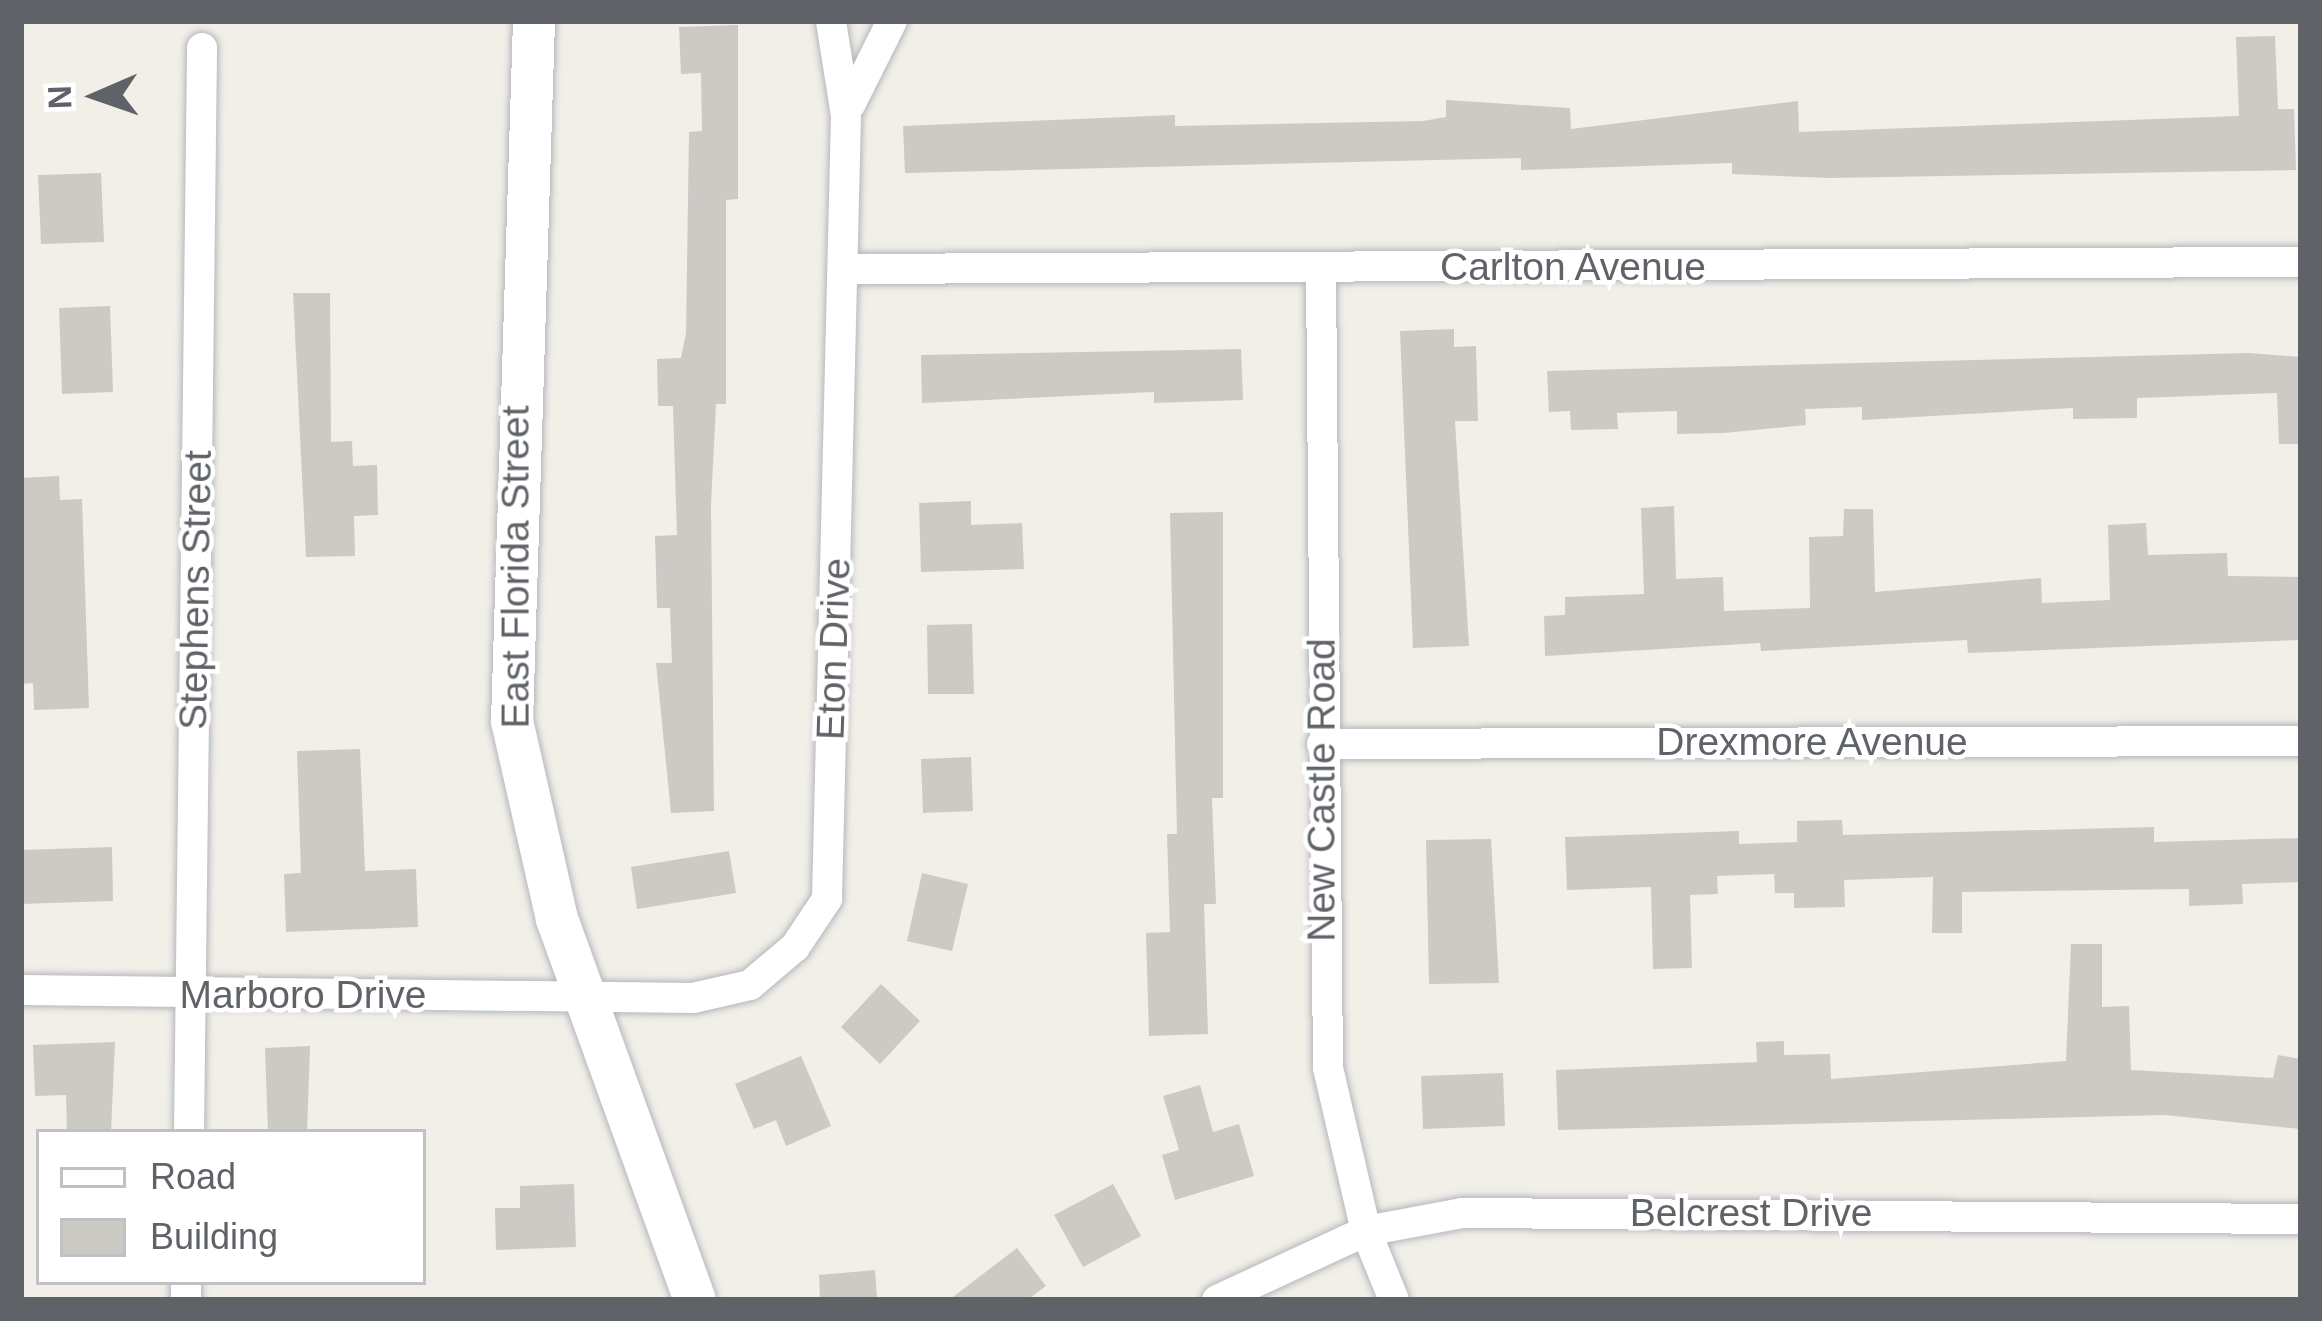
<!DOCTYPE html>
<html>
<head>
<meta charset="utf-8">
<style>
  body { margin:0 }
  #map { position:relative; width:2322px; height:1321px; overflow:hidden; background:#f1efe8; font-family:Helvetica,sans-serif }
  div>[style] { position:absolute }
  .building>* { inset:0; background:#cccac5 }
  .roads { filter:drop-shadow(0 0 3px #b5b8bc) drop-shadow(0 0 3px #b5b8bc) }
  .minor>* { height:30px; margin:-15px; padding:0 15px; transform-origin:15px; border-radius:15px; background:#fff }
  .secondary>* { height:42px; margin:-21px; padding:0 21px; transform-origin:21px; border-radius:21px; background:#fff }
  span { translate:-50% -50%; white-space:nowrap; text-align:center; line-height:1.15; -webkit-text-stroke:9px #fff; paint-order:stroke }
  .street-label { font-size:39px; color:#5f6368 }
  .frame { position:absolute; inset:0; border:24px solid #5f6368; pointer-events:none }
  .legend { position:absolute; left:36px; top:1129px; width:390px; height:156px; box-sizing:border-box; background:#fff; border:3px solid #bfc1c3; margin:0; padding:15px 21px; list-style:none; font-size:36px; color:#5f6368 }
  .legend li { display:flex; align-items:center; gap:24px; height:60px }
  .legend b { width:60px; border:3px solid #bfc1c3 }
  .north { position:absolute; left:36px; top:36px; width:120px; height:120px; -webkit-text-stroke:9px #fff; paint-order:stroke; rotate:268deg; font-size:33px; font-weight:700; line-height:48px; text-align:center; color:#5f6368 }
  .north::after { content:''; display:block; margin:auto; width:42px; height:54px; background:#5f6368; clip-path:polygon(50% 0,100% 100%,50% 72%,0 100%) }
</style>
</head>
<body>
<div id="map">
  <div class="building">
    <div style="clip-path:polygon(738px 25px,738px 199px,726px 200px,726px 404px,716px 404px,711px 505px,714px 811px,671px 813px,656px 663px,672px 663px,670px 608px,657px 608px,655px 536px,677px 535px,673px 406px,658px 406px,657px 359px,681px 358px,686px 333px,689px 132px,702px 131px,701px 73px,681px 74px,679px 27px)"></div>
    <div style="clip-path:polygon(2275px 36px,2278px 109px,2294px 109px,2296px 170px,1830px 178px,1732px 174px,1732px 163px,1521px 170px,1521px 158px,905px 173px,903px 126px,1175px 115px,1175px 126px,1423px 121px,1446px 117px,1446px 100px,1570px 108px,1571px 129px,1798px 101px,1799px 132px,2239px 116px,2236px 37px)"></div>
    <div style="clip-path:polygon(101px 173px,104px 242px,41px 244px,38px 175px)"></div>
    <div style="clip-path:polygon(293px 293px,330px 293px,331px 442px,352px 441px,353px 466px,377px 465px,378px 515px,354px 516px,355px 556px,306px 557px)"></div>
    <div style="clip-path:polygon(110px 306px,113px 392px,62px 394px,59px 308px)"></div>
    <div style="clip-path:polygon(1454px 329px,1454px 347px,1476px 346px,1478px 421px,1455px 421px,1469px 646px,1413px 648px,1400px 331px)"></div>
    <div style="clip-path:polygon(1241px 349px,1243px 400px,1154px 403px,1154px 392px,922px 403px,921px 355px)"></div>
    <div style="clip-path:polygon(2249px 353px,2301px 357px,2301px 444px,2279px 444px,2277px 393px,2137px 398px,2137px 418px,2073px 419px,2073px 408px,1862px 420px,1862px 407px,1805px 409px,1806px 425px,1724px 433px,1677px 434px,1677px 411px,1617px 413px,1618px 429px,1571px 430px,1570px 411px,1549px 412px,1547px 371px)"></div>
    <div style="clip-path:polygon(59px 476px,60px 500px,82px 499px,89px 708px,34px 710px,33px 683px,21px 684px,21px 478px)"></div>
    <div style="clip-path:polygon(971px 501px,971px 525px,1022px 523px,1024px 569px,921px 572px,919px 503px)"></div>
    <div style="clip-path:polygon(1674px 506px,1676px 579px,1723px 577px,1724px 611px,1810px 608px,1809px 537px,1843px 536px,1844px 509px,1873px 509px,1875px 592px,2041px 578px,2042px 603px,2110px 600px,2108px 525px,2146px 523px,2148px 555px,2227px 553px,2228px 576px,2301px 577px,2301px 640px,1968px 653px,1967px 640px,1761px 651px,1760px 643px,1545px 656px,1544px 616px,1565px 615px,1565px 597px,1644px 594px,1641px 508px)"></div>
    <div style="clip-path:polygon(1223px 512px,1223px 798px,1212px 798px,1216px 904px,1204px 904px,1208px 1034px,1149px 1036px,1146px 933px,1170px 932px,1167px 834px,1177px 834px,1170px 513px)"></div>
    <div style="clip-path:polygon(972px 624px,974px 694px,928px 694px,927px 625px)"></div>
    <div style="clip-path:polygon(360px 749px,365px 871px,416px 869px,418px 927px,286px 932px,284px 874px,301px 873px,297px 751px)"></div>
    <div style="clip-path:polygon(971px 757px,973px 811px,923px 813px,921px 759px)"></div>
    <div style="clip-path:polygon(1842px 820px,1843px 835px,2154px 827px,2154px 842px,2301px 838px,2301px 882px,2242px 884px,2243px 904px,2189px 906px,2189px 889px,1962px 892px,1962px 933px,1932px 933px,1933px 877px,1844px 880px,1845px 907px,1794px 908px,1794px 893px,1775px 893px,1774px 874px,1717px 876px,1718px 894px,1690px 895px,1692px 968px,1653px 969px,1651px 887px,1567px 890px,1565px 837px,1739px 831px,1739px 844px,1797px 842px,1797px 821px)"></div>
    <div style="clip-path:polygon(1491px 839px,1499px 983px,1429px 984px,1426px 840px)"></div>
    <div style="clip-path:polygon(112px 847px,113px 901px,21px 904px,21px 850px)"></div>
    <div style="clip-path:polygon(729px 851px,736px 893px,637px 909px,631px 867px)"></div>
    <div style="clip-path:polygon(922px 873px,968px 884px,952px 951px,907px 941px)"></div>
    <div style="clip-path:polygon(2071px 944px,2102px 944px,2102px 1007px,2129px 1006px,2131px 1070px,2273px 1078px,2278px 1055px,2301px 1059px,2301px 1129px,2165px 1115px,1558px 1130px,1556px 1070px,1757px 1062px,1756px 1042px,1784px 1041px,1784px 1055px,1830px 1054px,1831px 1079px,2066px 1061px)"></div>
    <div style="clip-path:polygon(881px 984px,920px 1021px,880px 1064px,841px 1027px)"></div>
    <div style="clip-path:polygon(115px 1042px,111px 1132px,67px 1132px,66px 1095px,35px 1096px,33px 1045px)"></div>
    <div style="clip-path:polygon(310px 1046px,307px 1132px,268px 1132px,265px 1048px)"></div>
    <div style="clip-path:polygon(801px 1056px,831px 1126px,786px 1146px,776px 1120px,754px 1129px,735px 1084px)"></div>
    <div style="clip-path:polygon(1503px 1073px,1505px 1126px,1423px 1129px,1421px 1076px)"></div>
    <div style="clip-path:polygon(1200px 1085px,1213px 1132px,1239px 1124px,1254px 1176px,1175px 1200px,1162px 1155px,1179px 1150px,1163px 1096px)"></div>
    <div style="clip-path:polygon(574px 1184px,576px 1247px,496px 1250px,495px 1208px,520px 1208px,520px 1186px)"></div>
    <div style="clip-path:polygon(1113px 1184px,1141px 1236px,1083px 1267px,1054px 1215px)"></div>
    <div style="clip-path:polygon(1017px 1248px,1046px 1286px,1027px 1300px,949px 1300px)"></div>
    <div style="clip-path:polygon(875px 1270px,877px 1300px,820px 1300px,819px 1275px)"></div>
  </div>
  <div class="roads">
    <div class="minor">
      <div style="left:850px;top:105px;width:94px;rotate:-63.4deg"></div>
      <div style="left:845px;top:269px;width:1456px;rotate:-0.28deg"></div>
      <div style="left:1321px;top:269px;width:799px;rotate:89.5deg"></div>
      <div style="left:1328px;top:1068px;width:167px;rotate:76.9deg"></div>
      <div style="left:1366px;top:1231px;width:74px;rotate:67.9deg"></div>
      <div style="left:1322px;top:744px;width:979px;rotate:-0.18deg"></div>
      <div style="left:21px;top:990px;width:672px;rotate:0.68deg"></div>
      <div style="left:693px;top:998px;width:58px;rotate:-12.8deg"></div>
      <div style="left:750px;top:985px;width:59px;rotate:-40.2deg"></div>
      <div style="left:795px;top:947px;width:58px;rotate:-56.3deg"></div>
      <div style="left:827px;top:899px;width:783px;rotate:-88.61deg"></div>
      <div style="left:846px;top:116px;width:96px;rotate:-99deg"></div>
      <div style="left:189px;top:1132px;width:1084px;rotate:-89.31deg"></div>
      <div style="left:186px;top:1300px;width:18px;rotate:-90deg"></div>
      <div style="left:1217px;top:1300px;width:164px;rotate:-24.8deg"></div>
      <div style="left:1366px;top:1231px;width:98px;rotate:-10.6deg"></div>
      <div style="left:1462px;top:1213px;width:839px;rotate:0.41deg"></div>
    </div>
    <div class="secondary">
      <div style="left:534px;top:21px;width:700px;rotate:91.8deg"></div>
      <div style="left:512px;top:721px;width:203px;rotate:77.2deg"></div>
      <div style="left:557px;top:919px;width:405px;rotate:70.1deg"></div>
    </div>
  </div>
  <div class="street-label">
    <span style="left:1573px;top:267px">Carlton Avenue</span>
    <span style="left:516px;top:567px;rotate:-90deg">East Florida Street</span>
    <span style="left:196px;top:590px;rotate:-89deg">Stephens Street</span>
    <span style="left:834px;top:649px;rotate:-88deg">Eton Drive</span>
    <span style="left:1812px;top:742px">Drexmore Avenue</span>
    <span style="left:1322px;top:790px;rotate:-90deg">New Castle Road</span>
    <span style="left:303px;top:995px">Marboro Drive</span>
    <span style="left:1751px;top:1213px">Belcrest Drive</span>
  </div>
  <div class="frame"></div>
  <ul class="legend">
  <li><b style="height:15px;background:#fff"></b>Road</li>
  <li><b style="height:33px;background:#cccac5"></b>Building</li>
  </ul>
  <div class="north">N</div>
</div>
</body>
</html>
